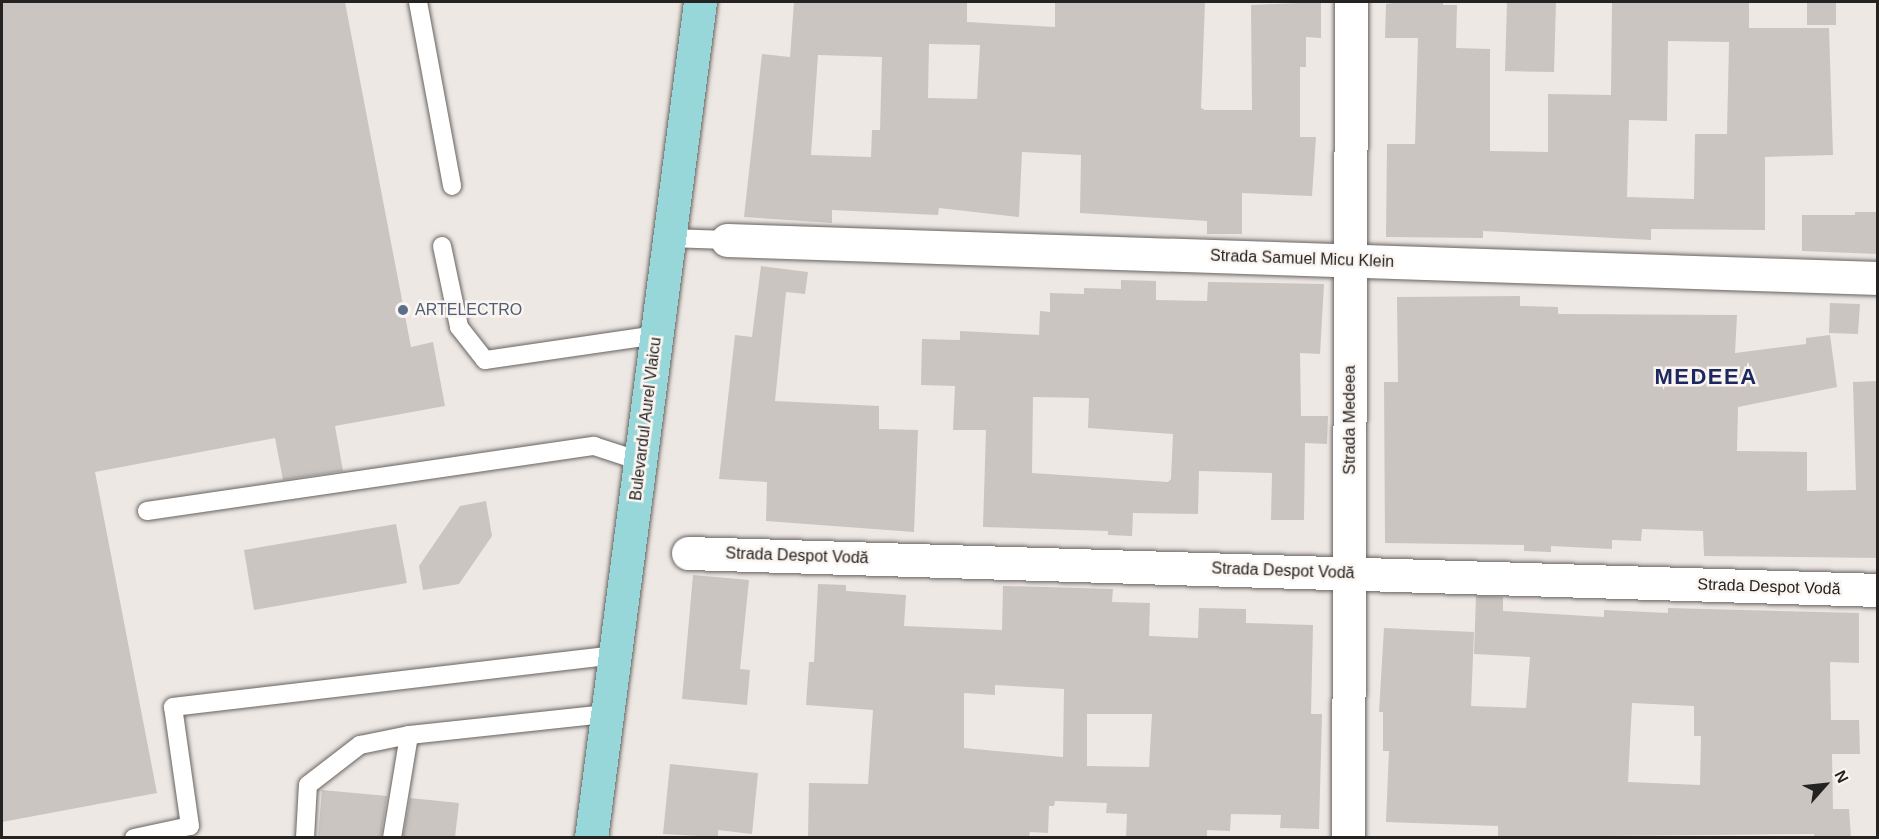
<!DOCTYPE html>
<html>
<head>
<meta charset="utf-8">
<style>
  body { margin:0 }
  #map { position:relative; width:1879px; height:839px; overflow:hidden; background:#ede8e4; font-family:Helvetica,sans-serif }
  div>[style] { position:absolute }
  .building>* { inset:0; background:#cac5c1 }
  .roads { filter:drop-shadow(0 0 2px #686360) drop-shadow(0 0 2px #686360) }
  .lane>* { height:18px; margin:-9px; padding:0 9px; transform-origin:9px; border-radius:9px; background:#fff }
  .street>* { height:33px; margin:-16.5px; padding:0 16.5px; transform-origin:16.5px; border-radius:16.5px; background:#fff }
  .primary>* { height:33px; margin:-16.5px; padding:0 16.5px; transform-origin:16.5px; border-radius:16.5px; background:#98d7d9 }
  .dots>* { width:16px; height:16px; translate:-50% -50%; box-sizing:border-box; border:3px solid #fbf5f1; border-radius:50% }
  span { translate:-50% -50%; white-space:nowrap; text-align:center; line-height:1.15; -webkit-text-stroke:5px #fbf5f1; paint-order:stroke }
  .street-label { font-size:16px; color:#252321 }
  .service-label { font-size:16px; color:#4e5e75 }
  .left { translate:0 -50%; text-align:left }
  .district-label { font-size:22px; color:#1b275f; font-weight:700; letter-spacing:1.5px }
  .frame { position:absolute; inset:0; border:3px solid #252321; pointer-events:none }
  .north { position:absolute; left:1795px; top:755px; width:60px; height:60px; -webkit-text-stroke:4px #fbf5f1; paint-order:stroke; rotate:63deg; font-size:16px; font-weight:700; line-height:24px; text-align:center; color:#252321 }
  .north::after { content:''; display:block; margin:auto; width:21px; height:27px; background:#252321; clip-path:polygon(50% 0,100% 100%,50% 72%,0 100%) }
</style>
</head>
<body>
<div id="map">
  <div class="building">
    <div style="clip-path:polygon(2px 2px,345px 2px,411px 347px,433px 342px,445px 406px,335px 426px,343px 471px,283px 480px,275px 438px,95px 472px,157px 793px,2px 822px)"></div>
    <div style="clip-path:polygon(evenodd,794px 2px,967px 2px,967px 22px,1055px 27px,1055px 2px,1205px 2px,1201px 108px,1205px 110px,1252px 110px,1251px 5px,1321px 2px,1321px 38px,1306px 37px,1306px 67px,1300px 67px,1300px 137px,1316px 137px,1312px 196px,1242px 193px,1242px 234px,1207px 234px,1207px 221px,1080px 213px,1081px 155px,1022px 152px,1019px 217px,939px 208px,938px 215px,832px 210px,832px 223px,744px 217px,762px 54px,790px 57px,794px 2px,929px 44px,980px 45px,977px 99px,928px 98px,929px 44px,794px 2px,818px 55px,882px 57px,880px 130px,872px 130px,871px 157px,811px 155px,818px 55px)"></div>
    <div style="clip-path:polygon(evenodd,1399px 2px,1443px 2px,1443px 5px,1457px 5px,1456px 48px,1490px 49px,1490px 151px,1548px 152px,1548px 94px,1611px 95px,1612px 2px,1749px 2px,1749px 28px,1829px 28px,1833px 155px,1765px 157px,1765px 230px,1651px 229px,1651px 240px,1483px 231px,1483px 238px,1386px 237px,1387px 144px,1415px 144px,1418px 38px,1385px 38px,1386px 4px,1399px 2px,1668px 41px,1729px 42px,1727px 134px,1695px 134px,1694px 199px,1627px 197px,1629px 120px,1667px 121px,1668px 41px)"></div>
    <div style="clip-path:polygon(1507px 2px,1556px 2px,1554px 72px,1505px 71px)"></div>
    <div style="clip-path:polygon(1807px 2px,1836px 2px,1836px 25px,1807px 25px)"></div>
    <div style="clip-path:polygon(1855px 212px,1878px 212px,1878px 254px,1802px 251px,1802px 215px,1855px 215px)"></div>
    <div style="clip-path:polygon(761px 266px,808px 272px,805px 294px,786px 292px,775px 401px,879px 406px,879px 429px,918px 430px,914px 532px,766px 521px,767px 482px,719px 479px,735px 335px,752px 337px)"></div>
    <div style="clip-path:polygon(evenodd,1121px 280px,1156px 281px,1156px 300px,1207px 301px,1208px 282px,1324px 284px,1320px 354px,1300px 353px,1301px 416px,1328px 416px,1327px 444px,1305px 443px,1304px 520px,1271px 520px,1272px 473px,1199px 471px,1198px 514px,1133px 513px,1132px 536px,1108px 535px,1108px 531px,983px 527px,986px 430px,953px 430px,955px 386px,921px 385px,922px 339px,960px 340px,960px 331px,1039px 335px,1040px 311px,1050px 312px,1050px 293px,1084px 294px,1084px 288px,1121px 289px,1121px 280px,1033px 397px,1089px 398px,1088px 428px,1173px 434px,1171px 479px,1168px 482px,1032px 473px,1033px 397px)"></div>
    <div style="clip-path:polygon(1520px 296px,1520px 306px,1558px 307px,1558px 314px,1737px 315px,1735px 353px,1806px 344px,1806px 338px,1830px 335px,1837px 387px,1738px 407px,1737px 451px,1807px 452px,1807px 491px,1856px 490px,1853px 382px,1878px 381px,1878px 558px,1704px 556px,1703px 531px,1642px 529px,1641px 541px,1612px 540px,1612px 549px,1551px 546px,1551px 552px,1524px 551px,1524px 545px,1385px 543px,1384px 382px,1398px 382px,1397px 297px)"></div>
    <div style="clip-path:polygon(1830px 303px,1860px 304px,1858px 334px,1829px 333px)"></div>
    <div style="clip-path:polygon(486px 501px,492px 536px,459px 584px,423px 590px,419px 566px,460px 506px)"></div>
    <div style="clip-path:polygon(396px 524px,407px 583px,254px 610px,244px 550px)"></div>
    <div style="clip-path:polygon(693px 575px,749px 580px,740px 669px,750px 670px,747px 705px,682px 699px)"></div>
    <div style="clip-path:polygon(evenodd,818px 584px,846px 585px,846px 591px,906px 595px,904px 626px,1002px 630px,1003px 586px,1113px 589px,1112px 602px,1150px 603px,1149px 636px,1198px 638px,1199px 608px,1246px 609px,1246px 623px,1313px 625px,1311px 714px,1322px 714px,1319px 829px,1280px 828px,1281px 815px,1231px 814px,1230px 831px,1207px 830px,1207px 837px,1126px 837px,1127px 814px,1106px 813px,1107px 803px,1055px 801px,1054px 806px,1049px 806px,1048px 833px,1030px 832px,1029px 837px,808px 837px,809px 783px,868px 784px,873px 710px,806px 705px,809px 662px,814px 662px,818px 584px,995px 685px,1064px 689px,1063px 757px,964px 748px,964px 693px,995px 695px,995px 685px,818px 584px,1087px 714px,1152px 714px,1149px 767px,1087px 766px,1087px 714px)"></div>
    <div style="clip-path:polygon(evenodd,1476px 596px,1503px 597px,1503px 611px,1604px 617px,1604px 610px,1668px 613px,1668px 608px,1859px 613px,1859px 663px,1830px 662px,1831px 720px,1859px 720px,1860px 754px,1832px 754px,1833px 809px,1849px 809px,1851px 837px,1814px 837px,1814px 834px,1498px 837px,1498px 826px,1386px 822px,1389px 751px,1383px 751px,1383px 712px,1379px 712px,1384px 628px,1474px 632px,1471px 706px,1526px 708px,1530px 657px,1474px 654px,1476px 596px,1632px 703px,1694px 706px,1694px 736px,1701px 736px,1700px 785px,1628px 782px,1632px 703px)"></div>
    <div style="clip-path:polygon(670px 764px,758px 773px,752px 834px,718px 830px,718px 837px,663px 834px)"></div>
    <div style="clip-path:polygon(322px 790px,387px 796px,381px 837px,318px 837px)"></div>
    <div style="clip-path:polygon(410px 798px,459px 803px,455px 837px,403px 837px)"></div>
  </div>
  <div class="roads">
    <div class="lane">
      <div style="left:418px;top:2px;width:187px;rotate:79.5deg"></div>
      <div style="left:669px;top:238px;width:58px;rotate:2deg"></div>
      <div style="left:442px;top:246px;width:83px;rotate:78.1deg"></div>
      <div style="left:459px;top:327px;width:42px;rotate:51.8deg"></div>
      <div style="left:485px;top:360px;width:173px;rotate:-8.3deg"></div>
      <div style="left:147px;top:511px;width:452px;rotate:-8.3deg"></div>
      <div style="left:594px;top:446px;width:48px;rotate:18.1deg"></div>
      <div style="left:134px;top:838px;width:57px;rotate:-12.1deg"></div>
      <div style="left:190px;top:826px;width:120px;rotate:-98.1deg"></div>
      <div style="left:173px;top:707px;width:445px;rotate:-6.7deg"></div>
      <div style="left:305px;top:838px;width:53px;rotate:-86.8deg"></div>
      <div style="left:308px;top:785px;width:66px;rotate:-37.6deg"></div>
      <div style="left:360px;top:745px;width:50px;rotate:-11.5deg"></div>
      <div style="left:409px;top:735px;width:199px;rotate:-6.1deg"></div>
      <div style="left:392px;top:838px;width:104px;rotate:-80.6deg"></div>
    </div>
    <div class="street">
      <div style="left:727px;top:240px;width:1152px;rotate:1.89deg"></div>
      <div style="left:688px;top:553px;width:1191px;rotate:1.78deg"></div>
      <div style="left:1348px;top:838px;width:836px;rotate:-89.79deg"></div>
    </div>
    <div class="primary">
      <div style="left:591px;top:838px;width:843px;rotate:-82.57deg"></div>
    </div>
  </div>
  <div class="dots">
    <div style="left:403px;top:310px;background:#5c6f8a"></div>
  </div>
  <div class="street-label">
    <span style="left:1302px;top:259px;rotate:2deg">Strada Samuel Micu Klein</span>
    <span style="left:646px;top:419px;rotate:-83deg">Bulevardul Aurel Vlaicu</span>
    <span style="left:1350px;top:420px;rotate:-90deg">Strada Medeea</span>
    <span style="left:797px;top:556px;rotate:2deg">Strada Despot Vodă</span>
    <span style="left:1283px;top:571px;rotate:2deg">Strada Despot Vodă</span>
    <span style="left:1769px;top:587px;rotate:2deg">Strada Despot Vodă</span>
  </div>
  <div class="service-label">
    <span class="left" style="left:415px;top:310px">ARTELECTRO</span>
  </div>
  <div class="district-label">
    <span style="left:1706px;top:377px">MEDEEA</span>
  </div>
  <div class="frame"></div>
  <div class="north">N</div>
</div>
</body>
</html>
